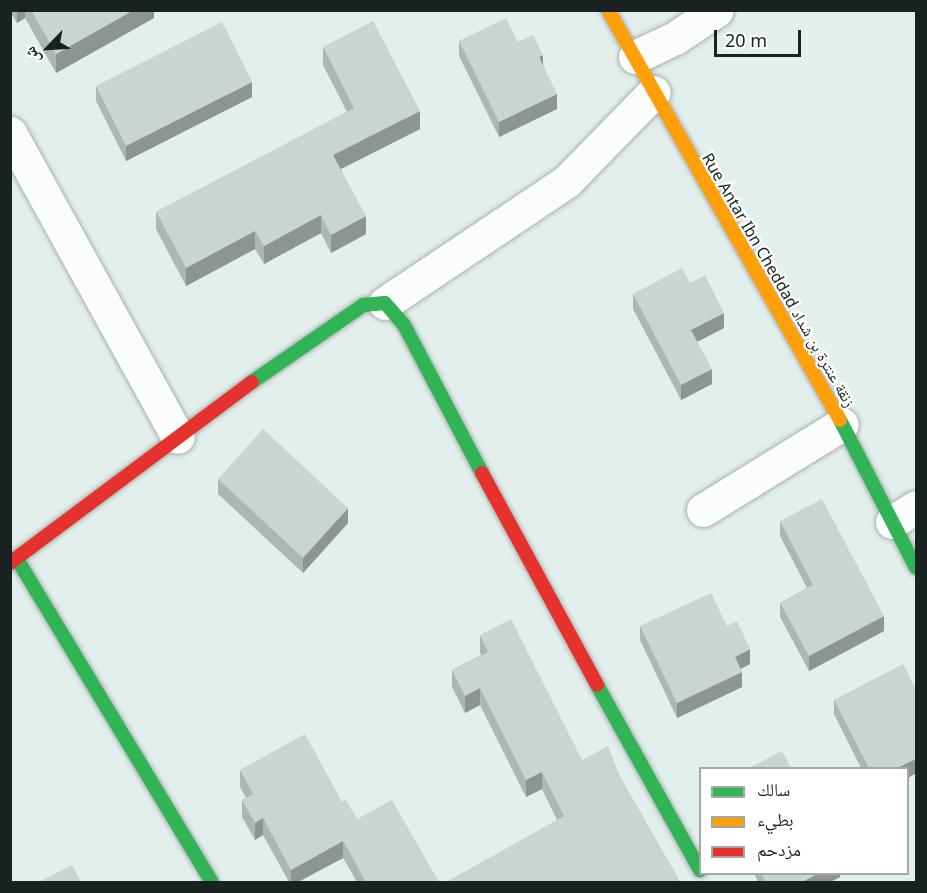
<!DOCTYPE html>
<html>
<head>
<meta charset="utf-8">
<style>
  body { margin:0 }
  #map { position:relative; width:927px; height:893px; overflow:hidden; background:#e3efec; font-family:"Noto Sans","Noto Naskh Arabic",sans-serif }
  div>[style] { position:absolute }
  .roads { filter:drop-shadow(0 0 2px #a8b1af) drop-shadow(0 0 2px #a8b1af) }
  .street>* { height:33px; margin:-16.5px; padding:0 16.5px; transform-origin:16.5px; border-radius:16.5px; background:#fbfdfc }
  .fast>* { height:14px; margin:-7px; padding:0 7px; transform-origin:7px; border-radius:7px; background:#30b455 }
  .slow>* { height:14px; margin:-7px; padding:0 7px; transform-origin:7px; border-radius:7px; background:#ff9f0a }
  .jam>* { height:14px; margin:-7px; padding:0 7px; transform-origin:7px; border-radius:7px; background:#e5322d }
  .wall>* { inset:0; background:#aeb6b4 }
  .shaded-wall>* { inset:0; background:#8d9492 }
  .building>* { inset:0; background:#cad4d1 }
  span { translate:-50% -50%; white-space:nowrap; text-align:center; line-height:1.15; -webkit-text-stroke:4.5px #fff; paint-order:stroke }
  .street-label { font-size:16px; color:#1a2221 }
  .frame { position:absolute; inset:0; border:12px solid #1a2221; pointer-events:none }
  .legend { position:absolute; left:699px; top:767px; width:210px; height:108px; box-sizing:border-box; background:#fff; border:2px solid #a3a7a6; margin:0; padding:8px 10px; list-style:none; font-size:18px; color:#1a2221 }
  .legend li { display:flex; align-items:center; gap:12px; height:30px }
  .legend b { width:30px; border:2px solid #a3a7a6 }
  .north { position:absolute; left:18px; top:18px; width:60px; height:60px; -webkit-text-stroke:4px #fff; paint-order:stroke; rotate:245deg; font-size:16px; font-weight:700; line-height:24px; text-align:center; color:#1a2221 }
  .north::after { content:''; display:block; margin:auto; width:21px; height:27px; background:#1a2221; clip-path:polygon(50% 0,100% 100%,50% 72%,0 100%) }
  .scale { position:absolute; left:714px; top:30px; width:87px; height:27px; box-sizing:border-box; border:3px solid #1a2221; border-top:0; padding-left:8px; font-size:18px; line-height:21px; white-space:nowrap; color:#1a2221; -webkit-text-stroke:4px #fff; paint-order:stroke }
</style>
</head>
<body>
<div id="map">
  <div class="roads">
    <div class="street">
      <div style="left:635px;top:57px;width:44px;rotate:-25.4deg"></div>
      <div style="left:675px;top:38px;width:50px;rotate:-33.7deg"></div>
      <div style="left:10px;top:133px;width:347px;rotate:61.1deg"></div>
      <div style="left:385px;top:303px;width:219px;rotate:-33.8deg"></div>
      <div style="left:567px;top:181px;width:124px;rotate:-45.7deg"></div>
      <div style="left:703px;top:510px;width:163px;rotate:-31.7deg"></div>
      <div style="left:892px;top:522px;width:28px;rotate:-32deg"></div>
    </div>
    <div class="fast">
      <div style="left:252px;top:382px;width:135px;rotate:-34.7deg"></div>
      <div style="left:363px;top:305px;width:22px;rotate:-5deg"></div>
      <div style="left:385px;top:303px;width:29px;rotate:49deg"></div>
      <div style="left:404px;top:325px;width:167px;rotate:62.2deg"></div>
      <div style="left:840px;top:420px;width:166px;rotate:62.8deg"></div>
      <div style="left:17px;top:559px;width:377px;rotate:58.9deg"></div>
      <div style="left:597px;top:685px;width:212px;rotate:60.9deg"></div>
    </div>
    <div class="slow">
      <div style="left:608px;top:10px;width:471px;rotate:60.5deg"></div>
    </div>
    <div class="jam">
      <div style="left:482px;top:473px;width:241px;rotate:61.5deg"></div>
      <div style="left:10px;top:563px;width:302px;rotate:-36.8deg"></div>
    </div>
  </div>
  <div class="wall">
    <div style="clip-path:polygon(10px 10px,154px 10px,154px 18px,56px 73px,25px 18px,17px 23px,10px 12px)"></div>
    <div style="clip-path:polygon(459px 41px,518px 42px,543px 66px,557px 109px,499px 137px,459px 56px)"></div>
    <div style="clip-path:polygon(323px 47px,420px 129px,341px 169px,366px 234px,331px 253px,321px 233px,264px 264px,255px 249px,186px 286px,156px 229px,156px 212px,347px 112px,323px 65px)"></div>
    <div style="clip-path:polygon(96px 86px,252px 97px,126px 161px,96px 101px)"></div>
    <div style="clip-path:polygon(690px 283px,724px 328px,697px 342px,712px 384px,681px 400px,633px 309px,633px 294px)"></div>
    <div style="clip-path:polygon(218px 479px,348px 523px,303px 573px,218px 494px)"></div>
    <div style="clip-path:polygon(780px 521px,884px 631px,809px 671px,780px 617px,780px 603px,807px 588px,780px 536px)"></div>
    <div style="clip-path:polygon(640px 626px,727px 626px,750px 664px,741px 669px,742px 687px,677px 718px,640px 640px)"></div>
    <div style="clip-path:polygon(480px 635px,582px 760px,620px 777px,680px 882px,557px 820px,542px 789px,526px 797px,480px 705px,465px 713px,452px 687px,452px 670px,481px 655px,480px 652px)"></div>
    <div style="clip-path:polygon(916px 690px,916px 773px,908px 778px,908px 768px,861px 768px,834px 714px,834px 700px)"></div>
    <div style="clip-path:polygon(240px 770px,342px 802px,357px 819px,439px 882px,357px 882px,343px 858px,298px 882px,289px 882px,263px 835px,255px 840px,242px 817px,242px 800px,246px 798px,240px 787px)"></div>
    <div style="clip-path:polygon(754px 873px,840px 873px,840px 877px,830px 882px,758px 882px)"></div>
  </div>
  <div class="shaded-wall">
    <div style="clip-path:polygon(17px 10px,25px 10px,25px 18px,17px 23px)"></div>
    <div style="clip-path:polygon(134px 10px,154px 10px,154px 18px,56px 73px,56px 54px)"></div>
    <div style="clip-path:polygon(543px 55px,543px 70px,539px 57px)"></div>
    <div style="clip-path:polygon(252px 82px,252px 97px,126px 161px,126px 146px)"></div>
    <div style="clip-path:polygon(557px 94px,557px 109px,499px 137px,499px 122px)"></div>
    <div style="clip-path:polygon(420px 111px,420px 129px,333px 173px,333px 155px)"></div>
    <div style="clip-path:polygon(321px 215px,321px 233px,264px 264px,264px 246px)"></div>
    <div style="clip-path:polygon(366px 216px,366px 234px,331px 253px,331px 235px)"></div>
    <div style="clip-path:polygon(255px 231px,255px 249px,186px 286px,186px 268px)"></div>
    <div style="clip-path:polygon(724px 313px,724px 328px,691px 345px,691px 330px)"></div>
    <div style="clip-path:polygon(712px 369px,712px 384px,681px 400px,681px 385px)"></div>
    <div style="clip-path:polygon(348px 508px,348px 523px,303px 573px,303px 558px)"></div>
    <div style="clip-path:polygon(884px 616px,884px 631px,809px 671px,809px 656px)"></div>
    <div style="clip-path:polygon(750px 649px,750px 664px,735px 671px,735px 657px)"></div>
    <div style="clip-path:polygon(742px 672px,742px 687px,677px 718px,677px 703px)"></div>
    <div style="clip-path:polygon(480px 688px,480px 705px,465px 713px,465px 696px)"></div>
    <div style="clip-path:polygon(916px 759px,916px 773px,908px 778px,908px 768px,897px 768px)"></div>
    <div style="clip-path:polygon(542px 772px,542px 789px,526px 797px,526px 780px)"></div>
    <div style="clip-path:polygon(263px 818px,263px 835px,255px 840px,255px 823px)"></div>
    <div style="clip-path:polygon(343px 841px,343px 858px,298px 882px,291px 882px,291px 870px)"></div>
    <div style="clip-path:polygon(819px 873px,840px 873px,840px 877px,830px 882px,802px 882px)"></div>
  </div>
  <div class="building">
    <div style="clip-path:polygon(31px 10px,134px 10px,56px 54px)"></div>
    <div style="clip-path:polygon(506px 18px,518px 42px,533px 35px,543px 55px,539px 57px,557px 94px,499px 122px,459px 41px)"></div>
    <div style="clip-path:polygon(373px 21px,420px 111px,333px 155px,366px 216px,331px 235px,321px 215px,264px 246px,255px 231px,186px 268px,156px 212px,354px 108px,323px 47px)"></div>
    <div style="clip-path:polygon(222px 22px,252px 82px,126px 146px,96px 86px)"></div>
    <div style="clip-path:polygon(682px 268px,690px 283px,705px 275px,724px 313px,691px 330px,712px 369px,681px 385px,633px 294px)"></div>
    <div style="clip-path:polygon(263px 429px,348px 508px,303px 558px,218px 479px)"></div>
    <div style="clip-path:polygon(822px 499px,884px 616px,809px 656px,780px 603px,813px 585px,780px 521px)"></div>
    <div style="clip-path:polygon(711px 593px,727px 626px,737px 621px,750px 649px,735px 657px,742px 672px,677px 703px,640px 626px)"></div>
    <div style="clip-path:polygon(511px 619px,582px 760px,608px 746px,620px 777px,680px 882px,446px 882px,564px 816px,542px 772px,526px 780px,480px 688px,465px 696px,452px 670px,488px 652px,480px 635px)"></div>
    <div style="clip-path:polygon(903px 664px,916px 690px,916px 759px,897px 768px,869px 768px,834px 700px)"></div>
    <div style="clip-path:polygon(305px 734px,342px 802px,346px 800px,357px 819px,392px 800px,439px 882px,366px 882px,343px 841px,291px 870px,263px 818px,255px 823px,242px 800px,253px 794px,240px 770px)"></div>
    <div style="clip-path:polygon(782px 751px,791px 768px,749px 768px)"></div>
    <div style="clip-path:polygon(72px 865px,81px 882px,39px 882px)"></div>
    <div style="clip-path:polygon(761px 873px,819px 873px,802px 882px,766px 882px)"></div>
  </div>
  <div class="street-label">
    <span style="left:779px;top:280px;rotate:60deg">Rue Antar Ibn Cheddad زنقة عنترة بن شداد</span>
  </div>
  <div class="frame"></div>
  <ul class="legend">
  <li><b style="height:8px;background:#30b455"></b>سالك</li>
  <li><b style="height:8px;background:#ff9f0a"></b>بطيء</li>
  <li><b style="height:8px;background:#e5322d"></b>مزدحم</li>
  </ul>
  <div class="north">ش</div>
  <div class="scale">20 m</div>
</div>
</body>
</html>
